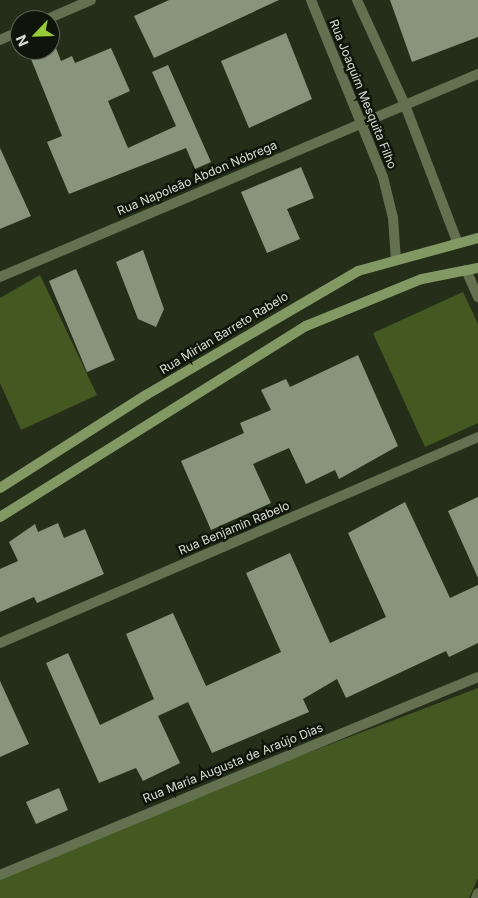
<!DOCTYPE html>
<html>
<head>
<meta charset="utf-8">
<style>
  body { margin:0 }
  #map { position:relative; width:478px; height:898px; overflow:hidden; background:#252e19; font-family:Inter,sans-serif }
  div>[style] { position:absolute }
  .green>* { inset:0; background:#445922 }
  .building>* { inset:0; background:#89947c }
  .minor>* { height:10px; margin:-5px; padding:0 5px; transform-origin:5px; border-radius:5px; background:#637150 }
  .secondary>* { height:10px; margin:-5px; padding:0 5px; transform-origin:5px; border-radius:5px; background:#829964 }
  span { translate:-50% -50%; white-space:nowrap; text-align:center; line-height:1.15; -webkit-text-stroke:5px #10150b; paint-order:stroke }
  .street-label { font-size:12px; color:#d9dfd2 }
  .north { position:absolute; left:10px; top:10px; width:50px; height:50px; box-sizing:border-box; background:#10150b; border:1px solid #60665b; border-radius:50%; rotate:246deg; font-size:14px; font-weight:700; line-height:20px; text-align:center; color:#d9dfd2 }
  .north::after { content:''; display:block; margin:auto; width:18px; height:22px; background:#97cc38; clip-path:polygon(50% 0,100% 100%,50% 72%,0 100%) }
</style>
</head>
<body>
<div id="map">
  <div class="green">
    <div style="clip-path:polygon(40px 275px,97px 395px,21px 430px,0 383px,0 298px)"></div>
    <div style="clip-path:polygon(463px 292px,478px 324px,478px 423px,425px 447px,373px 333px)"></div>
    <div style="clip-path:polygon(478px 688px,478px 878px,469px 898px,0 898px,0 870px)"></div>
  </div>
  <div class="building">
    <div style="clip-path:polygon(169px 0,279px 0,154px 58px,134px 16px)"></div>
    <div style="clip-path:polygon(390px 0,478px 0,478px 37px,412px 62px)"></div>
    <div style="clip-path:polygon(286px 33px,312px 99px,249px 128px,221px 61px)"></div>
    <div style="clip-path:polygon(56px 48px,61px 61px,72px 56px,75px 63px,111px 48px,130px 91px,108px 101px,128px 148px,176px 126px,152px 72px,168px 65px,211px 162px,195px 169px,186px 148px,69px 194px,47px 142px,62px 136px,31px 59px)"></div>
    <div style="clip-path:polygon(0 148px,31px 216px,0 229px)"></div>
    <div style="clip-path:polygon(301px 167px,314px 198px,287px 209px,300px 239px,267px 253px,241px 192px)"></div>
    <div style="clip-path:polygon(143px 250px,164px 309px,156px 327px,138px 319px,116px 262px)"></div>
    <div style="clip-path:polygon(76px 269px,115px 360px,87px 372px,49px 281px)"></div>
    <div style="clip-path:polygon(358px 355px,398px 446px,339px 479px,335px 470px,306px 484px,289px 448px,253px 464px,271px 503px,211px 530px,181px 461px,244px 433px,240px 423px,271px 410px,261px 390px,286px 379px,290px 387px)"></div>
    <div style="clip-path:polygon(478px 497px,478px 578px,448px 511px)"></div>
    <div style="clip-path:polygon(405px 502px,450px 598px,478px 585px,478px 643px,449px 657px,446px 651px,346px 698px,337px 679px,303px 699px,309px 712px,212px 753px,188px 702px,158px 716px,180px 763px,143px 781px,136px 768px,99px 783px,46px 663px,68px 653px,100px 725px,154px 699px,126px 634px,173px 613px,206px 686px,281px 652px,246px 573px,290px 553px,330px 643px,386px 617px,348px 533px)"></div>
    <div style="clip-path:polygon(58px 523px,64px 538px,85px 529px,104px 574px,37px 603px,34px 597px,0 612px,0 569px,18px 561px,9px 542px,35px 524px,38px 532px)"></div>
    <div style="clip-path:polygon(0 681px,29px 744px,0 757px)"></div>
    <div style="clip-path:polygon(59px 788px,68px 810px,36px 824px,26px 802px)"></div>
  </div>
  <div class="minor">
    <div style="left:311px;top:0;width:191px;rotate:67.9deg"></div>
    <div style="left:383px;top:177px;width:42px;rotate:76.3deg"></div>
    <div style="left:393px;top:218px;width:39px;rotate:86deg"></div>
    <div style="left:357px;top:0;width:115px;rotate:65.4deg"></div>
    <div style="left:405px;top:105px;width:146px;rotate:69.1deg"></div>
    <div style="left:45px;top:20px;width:50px;rotate:-23.5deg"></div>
    <div style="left:0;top:40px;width:22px;rotate:-24deg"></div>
    <div style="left:466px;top:270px;width:30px;rotate:66deg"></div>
    <div style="left:0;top:277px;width:519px;rotate:-23.01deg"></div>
    <div style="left:0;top:643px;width:520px;rotate:-23.31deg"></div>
    <div style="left:0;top:875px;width:517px;rotate:-22.5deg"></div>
    <div style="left:476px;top:898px;width:5px;rotate:-68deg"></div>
  </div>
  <div class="secondary">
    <div style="left:0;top:488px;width:173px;rotate:-32.5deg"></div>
    <div style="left:146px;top:395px;width:246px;rotate:-30.3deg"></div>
    <div style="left:358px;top:271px;width:124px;rotate:-15.4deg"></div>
    <div style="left:0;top:517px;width:361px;rotate:-32deg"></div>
    <div style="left:306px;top:326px;width:125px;rotate:-22.1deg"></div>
    <div style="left:422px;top:279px;width:57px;rotate:-11.1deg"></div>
  </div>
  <div class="street-label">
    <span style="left:363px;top:94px;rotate:68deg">Rua Joaquim Mesquita Filho</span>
    <span style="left:197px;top:178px;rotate:-23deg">Rua Napoleão Abdon Nóbrega</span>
    <span style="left:224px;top:333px;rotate:-31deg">Rua Mirian Barreto Rabelo</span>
    <span style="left:234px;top:528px;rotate:-23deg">Rua Benjamin Rabelo</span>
    <span style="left:233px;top:763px;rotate:-22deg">Rua Maria Augusta de Araújo Dias</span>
  </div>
  <div class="north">N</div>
</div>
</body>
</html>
